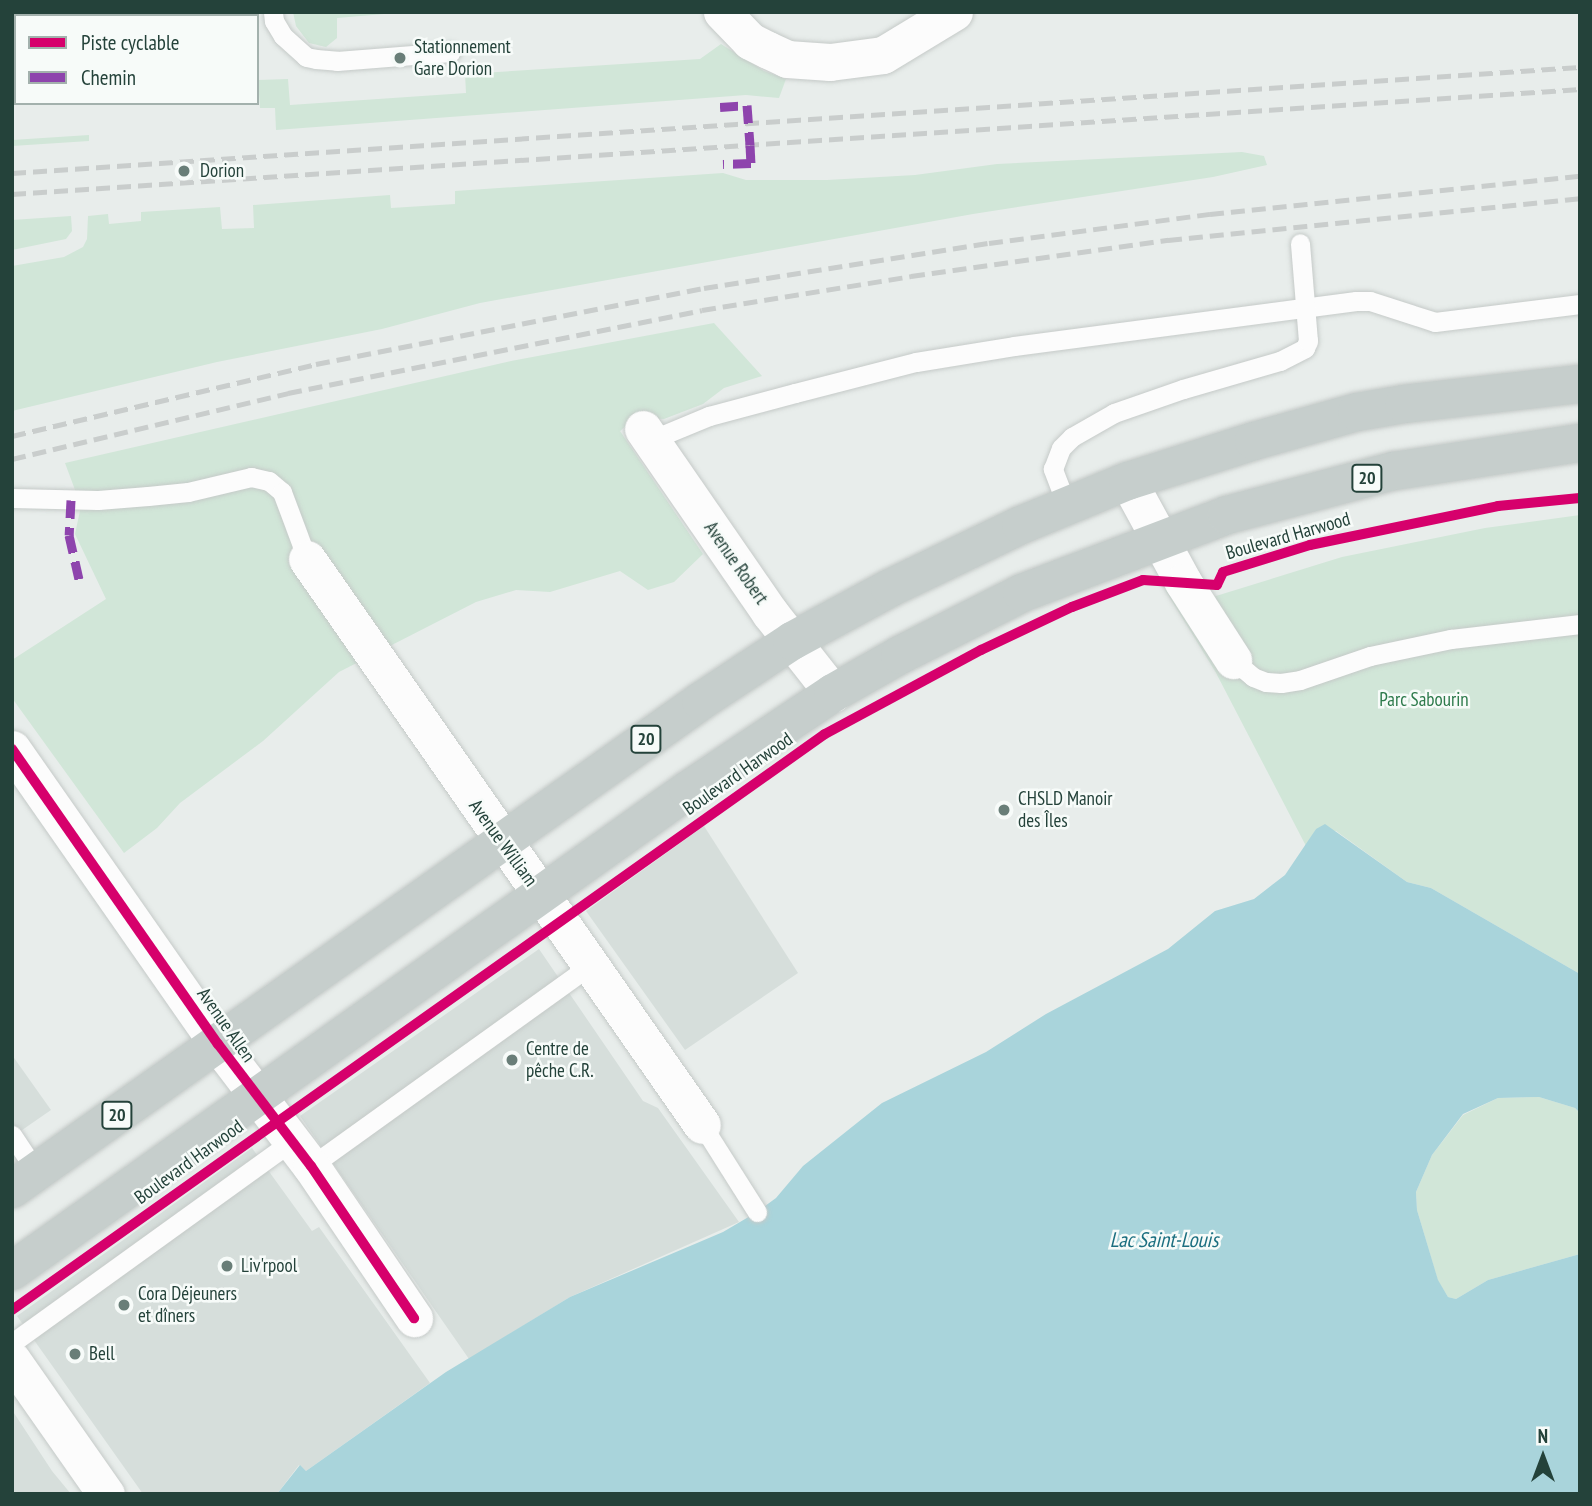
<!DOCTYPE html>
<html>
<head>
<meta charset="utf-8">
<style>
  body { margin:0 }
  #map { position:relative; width:1592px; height:1506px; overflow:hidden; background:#e8edeb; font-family:"PT Sans Narrow",sans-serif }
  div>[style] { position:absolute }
  .built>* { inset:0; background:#d6dedb }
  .green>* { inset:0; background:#d1e6d8 }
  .water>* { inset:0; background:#a9d4db }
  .roads { filter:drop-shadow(0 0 2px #c5cac8) drop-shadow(0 0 2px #c5cac8) }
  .service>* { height:19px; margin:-9.5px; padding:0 9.5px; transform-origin:9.5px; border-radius:9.5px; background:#fcfcfc }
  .minor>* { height:37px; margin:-18.5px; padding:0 18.5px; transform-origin:18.5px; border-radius:18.5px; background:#fcfcfc }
  .trunk>* { height:38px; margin:-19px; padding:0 19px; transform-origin:19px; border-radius:19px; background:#c6cecc }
  .rail>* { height:5px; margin-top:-2.5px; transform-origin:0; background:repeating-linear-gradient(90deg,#c9cdcc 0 14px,transparent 0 21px) }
  .quiet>* { height:9px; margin-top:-4.5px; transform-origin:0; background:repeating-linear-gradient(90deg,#8e44ad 0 18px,transparent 0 27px) }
  .cycleway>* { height:10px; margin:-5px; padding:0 5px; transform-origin:5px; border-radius:5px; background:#d6006c }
  .dots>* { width:19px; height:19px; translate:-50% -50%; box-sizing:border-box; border:4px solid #f7fbf9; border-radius:50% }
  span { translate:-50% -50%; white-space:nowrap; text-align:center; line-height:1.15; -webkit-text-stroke:5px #f7fbf9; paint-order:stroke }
  .shield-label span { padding:2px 5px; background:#f7fbf9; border:2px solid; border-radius:5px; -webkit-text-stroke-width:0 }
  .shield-label { font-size:18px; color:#24423a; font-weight:700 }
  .poi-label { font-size:19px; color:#24423a }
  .left { translate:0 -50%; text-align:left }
  .street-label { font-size:19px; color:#24423a }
  .park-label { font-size:19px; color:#2d7a4b }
  .water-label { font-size:21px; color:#1c6f80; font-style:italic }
  .frame { position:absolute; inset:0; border:14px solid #24423a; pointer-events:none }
  .legend { position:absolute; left:14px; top:14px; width:245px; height:91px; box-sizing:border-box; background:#f7fbf9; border:2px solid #a3b1ad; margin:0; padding:9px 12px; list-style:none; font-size:21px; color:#24423a }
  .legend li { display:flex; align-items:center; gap:14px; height:35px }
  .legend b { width:35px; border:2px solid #a3b1ad }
  .north { position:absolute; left:1508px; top:1422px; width:70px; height:70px; -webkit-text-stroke:5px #f7fbf9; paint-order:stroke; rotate:0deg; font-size:19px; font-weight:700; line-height:28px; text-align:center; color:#24423a }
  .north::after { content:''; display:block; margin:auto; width:24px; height:32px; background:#24423a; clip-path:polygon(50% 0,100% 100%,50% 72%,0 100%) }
</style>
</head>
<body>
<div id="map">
  <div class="built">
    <div style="clip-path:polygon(704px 826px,798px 973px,685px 1050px,586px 911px)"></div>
    <div style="clip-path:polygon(539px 949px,643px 1101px,658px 1108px,739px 1222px,570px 1297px,469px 1359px,300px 1116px)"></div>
    <div style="clip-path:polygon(12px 1055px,51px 1110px,12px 1137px)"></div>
    <div style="clip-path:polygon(252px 1148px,312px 1231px,319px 1227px,430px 1383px,306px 1471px,299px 1465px,277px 1494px,143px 1494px,17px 1316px)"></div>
    <div style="clip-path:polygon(12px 1410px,52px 1471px,71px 1494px,12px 1494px)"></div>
  </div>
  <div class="green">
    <div style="clip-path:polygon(293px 12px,382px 12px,384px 14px,337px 18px,337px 38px,326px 47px,309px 43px,296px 26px)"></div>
    <div style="clip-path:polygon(721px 44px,764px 71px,786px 79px,779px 98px,746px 95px,276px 130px,275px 108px,260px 108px,258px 80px,288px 79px,290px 105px,466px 93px,465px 74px,700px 59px)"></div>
    <div style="clip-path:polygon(89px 135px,89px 141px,12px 146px,12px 140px)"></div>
    <div style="clip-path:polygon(1242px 152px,1264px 156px,1267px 165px,1213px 177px,973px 214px,480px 303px,382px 329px,217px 362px,12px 411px,12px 266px,64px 257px,83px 247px,87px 239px,88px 216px,108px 214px,109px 224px,141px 221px,141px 212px,220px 207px,222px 229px,254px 228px,253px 205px,390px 195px,391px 208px,455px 204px,455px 191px,723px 173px,746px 180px,827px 180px,915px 175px,997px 164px)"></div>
    <div style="clip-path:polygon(71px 216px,72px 231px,66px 239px,12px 250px,12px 220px)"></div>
    <div style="clip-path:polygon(714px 323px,762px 376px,724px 388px,703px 404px,664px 419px,636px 418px,620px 431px,703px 554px,674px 582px,648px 590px,620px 571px,550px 592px,516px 590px,476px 602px,339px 672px,263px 741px,180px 803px,157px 828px,124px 853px,12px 698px,12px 660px,106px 599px,75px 534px,81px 506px,65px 463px,511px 361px)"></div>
    <div style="clip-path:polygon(1580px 515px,1580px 974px,1431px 888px,1407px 882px,1336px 831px,1316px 829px,1306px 846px,1215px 671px,1165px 590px,1216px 596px,1342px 557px,1485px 528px)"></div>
    <div style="clip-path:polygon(1539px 1097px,1575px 1108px,1580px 1114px,1580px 1254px,1488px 1280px,1456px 1299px,1448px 1297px,1438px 1281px,1417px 1210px,1416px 1192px,1432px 1155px,1463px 1115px,1498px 1098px)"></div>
  </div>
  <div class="water">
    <div style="clip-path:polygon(1325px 824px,1407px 882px,1431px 888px,1580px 974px,1580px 1113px,1575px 1108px,1539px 1097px,1498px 1098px,1463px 1114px,1432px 1155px,1416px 1192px,1417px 1210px,1438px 1280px,1448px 1297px,1456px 1299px,1488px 1280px,1580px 1254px,1580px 1494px,277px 1494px,300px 1465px,306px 1471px,446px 1372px,570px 1297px,723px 1232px,757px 1212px,776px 1198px,803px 1166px,882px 1103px,986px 1052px,1046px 1014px,1168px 949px,1215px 911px,1254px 899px,1285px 875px,1316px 829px)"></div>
  </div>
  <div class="roads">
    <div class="service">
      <div style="left:273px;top:12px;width:9px;rotate:84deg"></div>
      <div style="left:274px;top:21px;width:17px;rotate:59deg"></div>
      <div style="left:283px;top:36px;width:31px;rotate:42deg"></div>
      <div style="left:306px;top:57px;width:10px;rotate:11deg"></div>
      <div style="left:316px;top:59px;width:21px;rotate:5deg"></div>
      <div style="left:337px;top:61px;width:114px;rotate:-4.5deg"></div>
      <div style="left:12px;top:80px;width:5px;rotate:-37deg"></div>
      <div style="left:651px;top:440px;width:63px;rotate:-22.5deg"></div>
      <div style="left:709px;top:416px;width:89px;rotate:-15deg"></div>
      <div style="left:795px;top:393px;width:125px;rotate:-14.4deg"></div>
      <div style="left:916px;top:362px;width:99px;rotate:-9.3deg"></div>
      <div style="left:1014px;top:346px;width:345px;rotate:-7.5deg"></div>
      <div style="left:1356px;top:301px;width:14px"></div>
      <div style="left:1370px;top:301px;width:68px;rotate:17.9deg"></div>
      <div style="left:1435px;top:322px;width:146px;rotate:-7.1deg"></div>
      <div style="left:12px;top:498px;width:86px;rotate:1.3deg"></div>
      <div style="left:98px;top:500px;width:50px;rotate:-4.6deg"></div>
      <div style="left:148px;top:496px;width:40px;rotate:-5.7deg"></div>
      <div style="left:188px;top:492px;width:65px;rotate:-13.4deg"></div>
      <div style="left:251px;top:477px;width:18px;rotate:13deg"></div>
      <div style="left:269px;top:481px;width:17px;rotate:40deg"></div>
      <div style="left:282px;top:492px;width:72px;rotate:69.5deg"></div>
      <div style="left:1067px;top:506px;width:40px;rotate:-111deg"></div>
      <div style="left:1053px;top:469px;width:22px;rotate:-69deg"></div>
      <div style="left:1061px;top:448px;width:16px;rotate:-45deg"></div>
      <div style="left:1072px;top:437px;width:48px;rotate:-29.7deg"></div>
      <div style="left:1114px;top:413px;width:73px;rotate:-19.2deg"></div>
      <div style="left:1183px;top:389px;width:101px;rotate:-16.1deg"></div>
      <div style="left:1280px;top:361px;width:28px;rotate:-27deg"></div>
      <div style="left:1305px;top:348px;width:8px;rotate:-67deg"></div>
      <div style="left:1308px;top:341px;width:98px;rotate:-94.7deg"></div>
      <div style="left:1233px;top:660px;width:26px;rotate:40deg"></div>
      <div style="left:1253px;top:677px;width:14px;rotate:21deg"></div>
      <div style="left:1266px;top:682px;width:15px;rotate:4deg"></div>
      <div style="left:1281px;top:683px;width:19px;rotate:-9deg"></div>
      <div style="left:1300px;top:680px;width:74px;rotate:-18.9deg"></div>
      <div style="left:1370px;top:656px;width:83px;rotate:-11.9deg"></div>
      <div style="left:1451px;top:639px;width:130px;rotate:-6.6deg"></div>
      <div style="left:702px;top:1125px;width:103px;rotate:57.7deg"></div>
      <div style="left:12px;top:1135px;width:43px;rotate:56.3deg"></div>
      <div style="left:311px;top:1166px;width:342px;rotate:-35.7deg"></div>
      <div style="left:12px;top:1343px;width:345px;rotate:-35.8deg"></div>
    </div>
    <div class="minor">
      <div style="left:722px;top:12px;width:40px;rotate:46deg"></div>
      <div style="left:750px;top:41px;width:20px;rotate:27deg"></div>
      <div style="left:768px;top:50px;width:21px;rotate:25deg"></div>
      <div style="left:787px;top:59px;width:43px;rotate:4deg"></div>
      <div style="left:830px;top:62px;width:53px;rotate:-7.5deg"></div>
      <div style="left:883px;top:55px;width:83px;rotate:-31.2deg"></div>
      <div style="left:643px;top:429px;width:224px;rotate:55.4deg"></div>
      <div style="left:770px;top:613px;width:102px;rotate:51.8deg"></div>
      <div style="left:1128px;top:481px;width:115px;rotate:61.4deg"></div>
      <div style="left:1183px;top:582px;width:93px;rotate:57.3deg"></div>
      <div style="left:307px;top:559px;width:690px;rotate:55.09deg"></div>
      <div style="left:12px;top:749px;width:360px;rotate:55.1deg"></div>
      <div style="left:218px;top:1044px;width:153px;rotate:52.7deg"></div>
      <div style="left:311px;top:1166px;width:184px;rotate:55.9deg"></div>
      <div style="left:12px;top:1360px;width:164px;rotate:55deg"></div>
    </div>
    <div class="trunk">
      <div style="left:12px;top:1189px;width:844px;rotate:-35.31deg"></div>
      <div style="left:701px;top:701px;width:109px;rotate:-33.4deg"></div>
      <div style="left:792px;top:641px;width:111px;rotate:-28.4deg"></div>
      <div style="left:890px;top:588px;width:145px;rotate:-25.7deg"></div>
      <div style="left:1021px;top:525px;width:116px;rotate:-22.4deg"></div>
      <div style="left:1128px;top:481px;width:132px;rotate:-17.6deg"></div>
      <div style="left:1254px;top:441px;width:107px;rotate:-15.7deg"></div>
      <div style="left:1357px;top:412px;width:48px;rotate:-9.7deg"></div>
      <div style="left:1404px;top:404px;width:177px;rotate:-6.5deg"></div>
      <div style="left:12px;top:1271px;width:830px;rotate:-35.43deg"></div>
      <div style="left:688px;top:790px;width:174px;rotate:-33.8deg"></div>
      <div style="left:833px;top:693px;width:77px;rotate:-29.6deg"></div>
      <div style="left:900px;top:655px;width:137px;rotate:-26.9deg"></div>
      <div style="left:1022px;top:593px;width:219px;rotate:-20.8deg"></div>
      <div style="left:1227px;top:515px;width:173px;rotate:-14.8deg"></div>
      <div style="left:1394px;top:471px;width:188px;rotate:-8.6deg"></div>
    </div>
  </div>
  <div class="rail">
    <div style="left:12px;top:173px;width:1572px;rotate:-3.87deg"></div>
    <div style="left:12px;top:194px;width:1572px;rotate:-3.83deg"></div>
    <div style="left:12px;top:436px;width:312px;rotate:-13.3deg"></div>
    <div style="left:316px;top:364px;width:395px;rotate:-11.1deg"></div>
    <div style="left:704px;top:288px;width:289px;rotate:-9deg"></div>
    <div style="left:989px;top:243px;width:223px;rotate:-7.5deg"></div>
    <div style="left:1210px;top:214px;width:372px;rotate:-5.9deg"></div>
    <div style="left:12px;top:459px;width:284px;rotate:-13.4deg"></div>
    <div style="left:288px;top:393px;width:422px;rotate:-11.3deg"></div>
    <div style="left:702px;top:310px;width:212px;rotate:-9.2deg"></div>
    <div style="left:911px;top:276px;width:260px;rotate:-8deg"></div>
    <div style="left:1168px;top:240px;width:414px;rotate:-5.8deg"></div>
  </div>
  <div class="quiet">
    <div style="left:720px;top:107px;width:27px;rotate:-4deg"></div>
    <div style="left:747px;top:105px;width:40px;rotate:85.7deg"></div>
    <div style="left:750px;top:145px;width:18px;rotate:87deg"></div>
    <div style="left:751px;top:163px;width:28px;rotate:178deg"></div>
    <div style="left:71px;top:500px;width:35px;rotate:93deg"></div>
    <div style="left:69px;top:535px;width:45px;rotate:77.2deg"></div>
  </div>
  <div class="cycleway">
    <div style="left:12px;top:749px;width:360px;rotate:55.1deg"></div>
    <div style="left:218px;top:1044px;width:153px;rotate:52.7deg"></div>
    <div style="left:311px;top:1166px;width:184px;rotate:55.9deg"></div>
    <div style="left:12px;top:1310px;width:996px;rotate:-35.32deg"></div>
    <div style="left:825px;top:734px;width:177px;rotate:-28.3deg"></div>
    <div style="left:981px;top:650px;width:101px;rotate:-25.3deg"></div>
    <div style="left:1072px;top:607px;width:76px;rotate:-20.8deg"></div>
    <div style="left:1143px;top:580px;width:74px;rotate:3.9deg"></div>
    <div style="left:1217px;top:585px;width:14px;rotate:-65deg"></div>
    <div style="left:1223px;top:572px;width:91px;rotate:-17.2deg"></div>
    <div style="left:1310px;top:545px;width:192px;rotate:-11.7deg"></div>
    <div style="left:1498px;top:506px;width:82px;rotate:-5.6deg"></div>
  </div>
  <div class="dots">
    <div style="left:400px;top:58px;background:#697e78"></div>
    <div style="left:184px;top:171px;background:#697e78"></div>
    <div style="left:1004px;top:810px;background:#697e78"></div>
    <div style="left:512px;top:1060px;background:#697e78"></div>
    <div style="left:227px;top:1266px;background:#697e78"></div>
    <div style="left:124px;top:1305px;background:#697e78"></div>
    <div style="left:75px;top:1354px;background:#697e78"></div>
  </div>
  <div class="shield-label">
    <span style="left:1367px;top:478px">20</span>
    <span style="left:646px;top:739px">20</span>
    <span style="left:117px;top:1115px">20</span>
  </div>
  <div class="poi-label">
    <span class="left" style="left:414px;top:58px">Stationnement<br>Gare Dorion</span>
    <span class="left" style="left:200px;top:171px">Dorion</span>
    <span class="left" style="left:1018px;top:810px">CHSLD Manoir<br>des Îles</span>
    <span class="left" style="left:526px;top:1060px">Centre de<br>pêche C.R.</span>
    <span class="left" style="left:241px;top:1266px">Liv'rpool</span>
    <span class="left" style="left:138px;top:1305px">Cora Déjeuners<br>et dîners</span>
    <span class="left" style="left:89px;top:1354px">Bell</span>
  </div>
  <div class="street-label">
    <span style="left:1288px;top:536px;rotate:-16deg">Boulevard Harwood</span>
    <span style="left:736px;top:563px;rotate:55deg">Avenue Robert</span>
    <span style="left:738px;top:774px;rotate:-35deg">Boulevard Harwood</span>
    <span style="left:503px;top:843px;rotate:54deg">Avenue William</span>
    <span style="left:226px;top:1025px;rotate:55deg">Avenue Allen</span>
    <span style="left:189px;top:1162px;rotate:-36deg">Boulevard Harwood</span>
  </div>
  <div class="park-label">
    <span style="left:1424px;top:700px">Parc Sabourin</span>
  </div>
  <div class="water-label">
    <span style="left:1164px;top:1240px">Lac Saint-Louis</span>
  </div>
  <div class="frame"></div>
  <ul class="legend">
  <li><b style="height:9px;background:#d6006c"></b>Piste cyclable</li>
  <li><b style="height:9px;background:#8e44ad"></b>Chemin</li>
  </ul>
  <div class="north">N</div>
</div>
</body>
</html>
